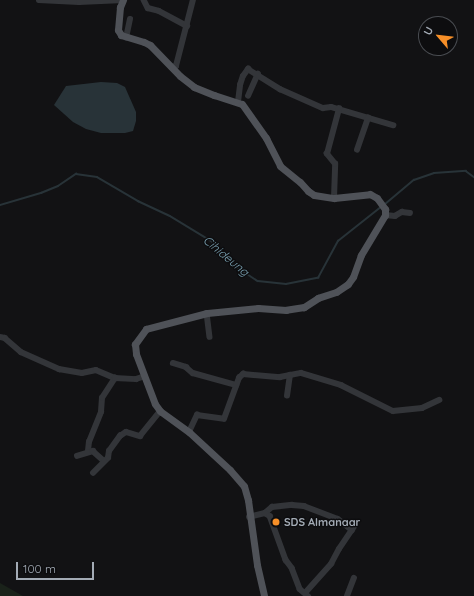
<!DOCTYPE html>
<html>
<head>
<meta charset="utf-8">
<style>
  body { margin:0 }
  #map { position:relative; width:474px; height:596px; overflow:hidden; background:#121214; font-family:Quicksand,sans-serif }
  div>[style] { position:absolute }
  .green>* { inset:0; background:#1a221a }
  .water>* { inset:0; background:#283338 }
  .stream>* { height:1.5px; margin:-0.75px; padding:0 0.75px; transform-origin:0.75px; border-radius:0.75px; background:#283338 }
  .minor>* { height:5.5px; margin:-2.75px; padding:0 2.75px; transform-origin:2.75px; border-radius:2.75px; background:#333539 }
  .major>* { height:7px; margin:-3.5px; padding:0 3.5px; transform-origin:3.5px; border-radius:3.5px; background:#4f5258 }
  .dots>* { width:11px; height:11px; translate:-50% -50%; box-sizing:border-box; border:2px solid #0d0d0f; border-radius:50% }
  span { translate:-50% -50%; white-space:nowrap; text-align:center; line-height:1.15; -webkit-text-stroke:3px #0d0d0f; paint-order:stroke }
  .poi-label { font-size:11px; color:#a3abb5; font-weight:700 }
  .left { translate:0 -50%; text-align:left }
  .water-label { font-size:12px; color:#79a0b1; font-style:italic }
  .north { position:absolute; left:418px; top:16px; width:40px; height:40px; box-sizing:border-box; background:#0d0d0f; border:1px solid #494c51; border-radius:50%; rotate:298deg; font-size:11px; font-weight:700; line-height:16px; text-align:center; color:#a3abb5 }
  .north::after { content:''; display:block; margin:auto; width:14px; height:18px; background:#f68f28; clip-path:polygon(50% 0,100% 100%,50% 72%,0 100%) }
  .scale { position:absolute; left:16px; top:562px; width:78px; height:18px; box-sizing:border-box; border:2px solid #a3abb5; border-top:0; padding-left:5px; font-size:12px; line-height:14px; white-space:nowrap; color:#a3abb5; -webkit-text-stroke:3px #0d0d0f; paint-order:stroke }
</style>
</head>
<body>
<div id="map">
  <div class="green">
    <div style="clip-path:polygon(0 583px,23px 596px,0 596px)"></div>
  </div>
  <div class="water">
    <div style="clip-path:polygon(101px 82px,117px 83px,125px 87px,136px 112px,136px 121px,133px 131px,125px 133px,101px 133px,86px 129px,73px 122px,54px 105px,66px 86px)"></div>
  </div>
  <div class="stream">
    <div style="left:0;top:205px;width:43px;rotate:-16.3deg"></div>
    <div style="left:41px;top:193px;width:18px;rotate:-22deg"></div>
    <div style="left:58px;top:186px;width:22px;rotate:-34deg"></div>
    <div style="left:76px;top:174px;width:21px;rotate:8deg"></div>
    <div style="left:97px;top:177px;width:48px;rotate:30.3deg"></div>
    <div style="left:138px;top:201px;width:35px;rotate:25deg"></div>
    <div style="left:170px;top:216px;width:50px;rotate:31.2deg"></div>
    <div style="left:213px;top:242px;width:28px;rotate:49deg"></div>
    <div style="left:231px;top:263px;width:32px;rotate:34deg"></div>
    <div style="left:258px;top:281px;width:28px;rotate:6deg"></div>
    <div style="left:286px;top:284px;width:33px;rotate:-11deg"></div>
    <div style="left:318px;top:278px;width:42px;rotate:-61.6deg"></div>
    <div style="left:338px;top:241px;width:55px;rotate:-38.3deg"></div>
    <div style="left:384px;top:205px;width:39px;rotate:-40deg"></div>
    <div style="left:414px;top:180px;width:21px;rotate:-19deg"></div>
    <div style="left:434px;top:173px;width:32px;rotate:-4deg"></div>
    <div style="left:466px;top:171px;width:10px;rotate:37deg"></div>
  </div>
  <div class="minor">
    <div style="left:39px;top:0;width:40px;rotate:2.9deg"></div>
    <div style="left:79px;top:2px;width:44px;rotate:-2.6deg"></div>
    <div style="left:144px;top:0;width:9px;rotate:63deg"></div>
    <div style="left:148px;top:8px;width:11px;rotate:15deg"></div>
    <div style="left:159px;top:11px;width:32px;rotate:28deg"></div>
    <div style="left:126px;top:38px;width:19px;rotate:-78deg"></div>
    <div style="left:171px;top:67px;width:5px;rotate:-11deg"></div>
    <div style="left:176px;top:66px;width:68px;rotate:-75.6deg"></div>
    <div style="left:248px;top:96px;width:24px;rotate:-66deg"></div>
    <div style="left:238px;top:102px;width:17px;rotate:-83deg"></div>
    <div style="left:240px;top:85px;width:9px;rotate:-72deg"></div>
    <div style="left:243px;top:76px;width:9px;rotate:-54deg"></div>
    <div style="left:248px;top:69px;width:38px;rotate:32deg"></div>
    <div style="left:280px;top:89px;width:47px;rotate:23.8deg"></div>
    <div style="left:323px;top:108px;width:8px;rotate:-7deg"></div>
    <div style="left:331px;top:107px;width:65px;rotate:16.2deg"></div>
    <div style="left:357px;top:150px;width:34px;rotate:-71deg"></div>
    <div style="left:334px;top:198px;width:34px;rotate:-88deg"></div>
    <div style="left:335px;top:164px;width:13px;rotate:-129deg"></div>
    <div style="left:327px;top:154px;width:47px;rotate:-75.1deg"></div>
    <div style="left:385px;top:215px;width:10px;rotate:6deg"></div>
    <div style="left:395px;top:216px;width:8px;rotate:-30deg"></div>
    <div style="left:402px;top:212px;width:8px;rotate:7deg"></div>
    <div style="left:207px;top:313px;width:24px;rotate:83deg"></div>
    <div style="left:0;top:337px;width:5px;rotate:11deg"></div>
    <div style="left:5px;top:338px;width:21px;rotate:41deg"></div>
    <div style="left:21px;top:352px;width:42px;rotate:24.1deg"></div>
    <div style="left:59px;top:369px;width:23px;rotate:10deg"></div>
    <div style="left:82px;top:373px;width:14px;rotate:-12deg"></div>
    <div style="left:96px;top:370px;width:21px;rotate:23deg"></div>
    <div style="left:173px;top:363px;width:14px;rotate:17deg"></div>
    <div style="left:186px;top:367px;width:9px;rotate:41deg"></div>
    <div style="left:193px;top:373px;width:45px;rotate:15.6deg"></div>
    <div style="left:287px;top:396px;width:21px;rotate:-82deg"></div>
    <div style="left:189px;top:432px;width:19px;rotate:-65deg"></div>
    <div style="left:197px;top:415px;width:27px;rotate:8deg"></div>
    <div style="left:224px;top:419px;width:44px;rotate:-69.9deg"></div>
    <div style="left:239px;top:378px;width:6px;rotate:-45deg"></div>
    <div style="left:243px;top:374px;width:37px;rotate:5deg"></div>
    <div style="left:280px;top:377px;width:21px;rotate:-11deg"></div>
    <div style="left:301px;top:373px;width:42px;rotate:16.7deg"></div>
    <div style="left:341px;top:385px;width:58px;rotate:26.6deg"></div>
    <div style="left:393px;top:411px;width:29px;rotate:-6deg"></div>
    <div style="left:422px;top:408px;width:19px;rotate:-25deg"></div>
    <div style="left:88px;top:451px;width:9px;rotate:-84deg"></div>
    <div style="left:89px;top:442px;width:32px;rotate:-68deg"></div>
    <div style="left:101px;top:412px;width:14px;rotate:-86deg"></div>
    <div style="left:102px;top:398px;width:24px;rotate:-57deg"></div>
    <div style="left:115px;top:378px;width:21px;rotate:3deg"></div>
    <div style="left:136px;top:379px;width:9px;rotate:-18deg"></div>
    <div style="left:77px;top:456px;width:17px;rotate:-17deg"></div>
    <div style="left:93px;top:451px;width:15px;rotate:42deg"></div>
    <div style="left:93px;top:473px;width:21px;rotate:-45deg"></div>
    <div style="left:108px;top:458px;width:7px;rotate:-82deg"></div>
    <div style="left:109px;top:451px;width:19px;rotate:-54deg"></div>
    <div style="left:120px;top:436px;width:7px;rotate:-34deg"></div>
    <div style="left:126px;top:432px;width:15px;rotate:16deg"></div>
    <div style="left:140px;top:436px;width:32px;rotate:-51deg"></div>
    <div style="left:265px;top:513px;width:9px;rotate:-41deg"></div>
    <div style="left:272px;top:507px;width:20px;rotate:-6deg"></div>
    <div style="left:292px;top:505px;width:12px;rotate:5deg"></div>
    <div style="left:304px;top:506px;width:36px;rotate:21deg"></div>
    <div style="left:338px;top:519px;width:18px;rotate:38deg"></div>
    <div style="left:249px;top:517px;width:16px;rotate:-14deg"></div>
    <div style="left:265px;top:513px;width:6px;rotate:31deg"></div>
    <div style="left:270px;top:516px;width:47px;rotate:70deg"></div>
    <div style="left:286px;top:560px;width:10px;rotate:53deg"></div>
    <div style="left:292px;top:568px;width:22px;rotate:69deg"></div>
    <div style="left:300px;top:589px;width:11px;rotate:41deg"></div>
    <div style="left:305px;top:593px;width:39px;rotate:-48deg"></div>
    <div style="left:331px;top:564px;width:17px;rotate:-62deg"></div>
    <div style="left:339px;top:549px;width:30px;rotate:-56deg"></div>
    <div style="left:347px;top:596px;width:19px;rotate:-69deg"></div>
  </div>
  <div class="major">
    <div style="left:123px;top:0;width:8px;rotate:113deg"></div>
    <div style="left:120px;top:7px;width:23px;rotate:95deg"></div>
    <div style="left:118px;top:30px;width:6px;rotate:59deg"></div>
    <div style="left:121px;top:35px;width:24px;rotate:17deg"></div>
    <div style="left:144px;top:42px;width:7px;rotate:27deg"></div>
    <div style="left:150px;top:45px;width:43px;rotate:45.9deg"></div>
    <div style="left:180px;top:76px;width:18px;rotate:38deg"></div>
    <div style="left:194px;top:87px;width:22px;rotate:22deg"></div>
    <div style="left:214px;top:95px;width:29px;rotate:18deg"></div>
    <div style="left:242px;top:104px;width:42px;rotate:54.8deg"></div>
    <div style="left:266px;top:138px;width:31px;rotate:63deg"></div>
    <div style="left:280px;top:166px;width:26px;rotate:39deg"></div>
    <div style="left:300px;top:182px;width:12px;rotate:48deg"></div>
    <div style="left:308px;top:191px;width:7px;rotate:34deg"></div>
    <div style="left:314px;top:195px;width:20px;rotate:9deg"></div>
    <div style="left:334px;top:198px;width:36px;rotate:-6deg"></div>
    <div style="left:370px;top:194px;width:8px;rotate:30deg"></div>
    <div style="left:377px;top:198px;width:14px;rotate:54deg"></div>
    <div style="left:385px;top:209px;width:6px;rotate:90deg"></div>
    <div style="left:385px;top:215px;width:47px;rotate:121deg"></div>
    <div style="left:361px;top:255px;width:23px;rotate:110deg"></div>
    <div style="left:353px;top:277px;width:9px;rotate:126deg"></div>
    <div style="left:348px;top:284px;width:14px;rotate:146deg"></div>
    <div style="left:336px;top:292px;width:19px;rotate:162deg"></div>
    <div style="left:318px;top:298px;width:17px;rotate:147deg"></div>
    <div style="left:304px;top:307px;width:18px;rotate:171deg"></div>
    <div style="left:286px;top:310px;width:28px;rotate:-176deg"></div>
    <div style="left:258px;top:308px;width:51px;rotate:174.4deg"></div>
    <div style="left:207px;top:313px;width:63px;rotate:165.3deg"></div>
    <div style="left:146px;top:329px;width:19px;rotate:126deg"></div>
    <div style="left:135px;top:344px;width:10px;rotate:84deg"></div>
    <div style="left:136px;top:354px;width:53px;rotate:69.2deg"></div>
    <div style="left:155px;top:404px;width:9px;rotate:54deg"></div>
    <div style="left:160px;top:411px;width:36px;rotate:36deg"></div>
    <div style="left:189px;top:432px;width:56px;rotate:42.8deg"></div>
    <div style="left:230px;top:470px;width:21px;rotate:49deg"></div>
    <div style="left:244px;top:486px;width:15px;rotate:74deg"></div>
    <div style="left:248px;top:500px;width:66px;rotate:82.1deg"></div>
    <div style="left:257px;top:565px;width:32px;rotate:77deg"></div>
  </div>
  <div class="dots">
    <div style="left:276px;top:522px;background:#f68f28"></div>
  </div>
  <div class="poi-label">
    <span class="left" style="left:284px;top:522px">SDS Almanaar</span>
  </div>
  <div class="water-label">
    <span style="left:226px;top:256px;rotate:40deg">Cihideung</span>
  </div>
  <div class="north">U</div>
  <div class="scale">100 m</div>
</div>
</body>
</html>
